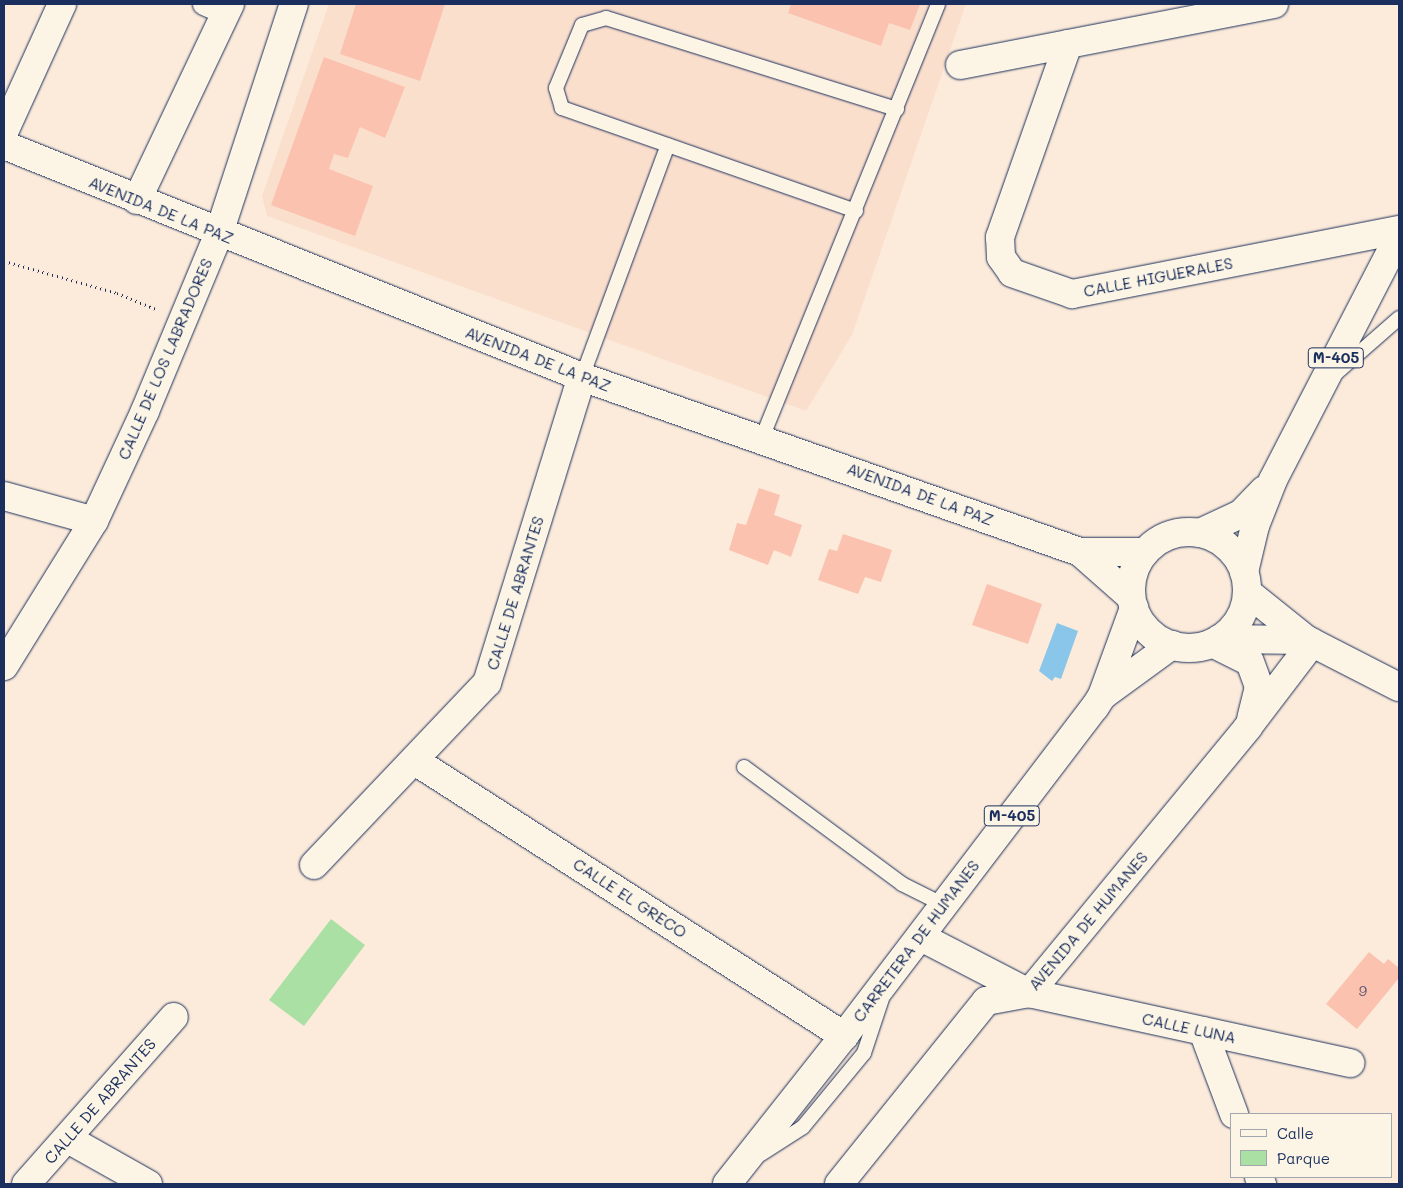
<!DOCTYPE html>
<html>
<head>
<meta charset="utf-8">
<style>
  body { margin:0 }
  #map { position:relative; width:1403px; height:1188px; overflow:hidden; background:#fcebda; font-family:Mali,sans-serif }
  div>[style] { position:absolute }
  .built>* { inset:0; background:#fbdfcd }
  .green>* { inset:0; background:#aae0a3 }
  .water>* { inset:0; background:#8ac6ea }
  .building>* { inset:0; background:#fac2af }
  .path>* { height:3px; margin-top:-1.5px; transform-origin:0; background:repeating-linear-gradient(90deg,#1b2f5e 0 1px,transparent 0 5px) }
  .roads { filter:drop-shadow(0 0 1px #1b2f5e) drop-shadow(0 0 1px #1b2f5e) }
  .service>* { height:14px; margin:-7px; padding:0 7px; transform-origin:7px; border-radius:7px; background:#fcf5e5 }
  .pedestrian>* { height:21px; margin:-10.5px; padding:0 10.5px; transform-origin:10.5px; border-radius:10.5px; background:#fcf5e5 }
  .minor>* { height:28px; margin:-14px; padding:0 14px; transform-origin:14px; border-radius:14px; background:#fcf5e5 }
  .primary>* { height:28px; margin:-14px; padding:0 14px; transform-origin:14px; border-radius:14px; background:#fcf5e5 }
  .primary>.ring { margin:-14px; padding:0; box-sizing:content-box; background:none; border:28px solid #fcf5e5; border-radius:50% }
  span { translate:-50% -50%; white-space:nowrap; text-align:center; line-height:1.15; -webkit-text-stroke:4px #fcf5e5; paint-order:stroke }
  .number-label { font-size:14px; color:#535472 }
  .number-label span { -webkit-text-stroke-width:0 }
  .shield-label span { padding:1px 4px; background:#fcf5e5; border:1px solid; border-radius:4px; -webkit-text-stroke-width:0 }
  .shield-label { font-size:15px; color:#1b2f5e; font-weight:700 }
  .street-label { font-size:16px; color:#1b2f5e }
  .frame { position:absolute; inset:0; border:5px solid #1b2f5e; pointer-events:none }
  .legend { position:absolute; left:1230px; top:1113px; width:162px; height:65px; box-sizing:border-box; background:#fcf5e5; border:1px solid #a2a6af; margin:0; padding:6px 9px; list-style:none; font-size:15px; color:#1b2f5e }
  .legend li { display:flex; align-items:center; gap:10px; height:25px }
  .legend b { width:25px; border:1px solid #a2a6af }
</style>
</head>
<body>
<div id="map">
  <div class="built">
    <div style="clip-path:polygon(329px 4px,966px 4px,852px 335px,806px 411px,267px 216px,262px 196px)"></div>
  </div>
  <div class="green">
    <div style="clip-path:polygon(331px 919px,365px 945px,304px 1026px,269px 1000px)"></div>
  </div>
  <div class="water">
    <div style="clip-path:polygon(1057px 623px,1078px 631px,1061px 679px,1055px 677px,1052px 681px,1039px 671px)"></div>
  </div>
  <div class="building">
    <div style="clip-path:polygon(356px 4px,445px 4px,420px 81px,340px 54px)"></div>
    <div style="clip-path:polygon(791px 4px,920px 4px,910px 30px,889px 23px,881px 46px,788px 13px)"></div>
    <div style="clip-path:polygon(324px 57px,405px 87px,385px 138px,360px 127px,348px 158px,334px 154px,329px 169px,373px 186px,355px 236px,271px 205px)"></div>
    <div style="clip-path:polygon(759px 488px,780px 495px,774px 515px,802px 525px,791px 557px,774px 550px,768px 565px,729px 550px,737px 523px,746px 525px)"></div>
    <div style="clip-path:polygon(843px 534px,892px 550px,881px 582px,865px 577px,858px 594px,818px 580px,829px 549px,837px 551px)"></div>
    <div style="clip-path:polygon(987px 584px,1042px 604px,1028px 644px,972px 625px)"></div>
    <div style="clip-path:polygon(1369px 952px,1384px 964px,1388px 959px,1399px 968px,1399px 978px,1357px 1029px,1326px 1004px)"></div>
  </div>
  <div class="path">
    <div style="left:4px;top:261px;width:117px;rotate:15.8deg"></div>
    <div style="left:117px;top:293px;width:44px;rotate:22.5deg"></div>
  </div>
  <div class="roads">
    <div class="service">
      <div style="left:856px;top:211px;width:312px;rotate:-160.7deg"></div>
      <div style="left:562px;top:108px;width:21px;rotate:-107deg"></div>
      <div style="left:556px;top:88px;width:68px;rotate:-67.6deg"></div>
      <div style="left:582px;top:25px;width:25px;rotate:-16deg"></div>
      <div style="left:606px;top:18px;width:305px;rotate:17.4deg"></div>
      <div style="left:1335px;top:374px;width:85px;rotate:-41.2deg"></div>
      <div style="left:582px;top:377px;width:247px;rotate:-69.7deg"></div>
      <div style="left:762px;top:438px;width:468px;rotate:-67.9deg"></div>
      <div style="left:744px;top:767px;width:197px;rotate:36.5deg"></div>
      <div style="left:902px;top:884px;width:47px;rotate:26.6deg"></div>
      <div style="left:761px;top:1154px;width:50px;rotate:-32.7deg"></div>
      <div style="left:803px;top:1127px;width:96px;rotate:-50.5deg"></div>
      <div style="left:864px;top:1053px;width:57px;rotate:-71.6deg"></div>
    </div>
    <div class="pedestrian">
      <div style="left:203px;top:4px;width:24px;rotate:24deg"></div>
    </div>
    <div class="minor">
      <div style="left:1068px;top:44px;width:205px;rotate:109.4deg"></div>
      <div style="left:1000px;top:237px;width:20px;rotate:87deg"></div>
      <div style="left:1001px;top:257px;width:19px;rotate:55deg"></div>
      <div style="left:1012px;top:273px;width:64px;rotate:19.3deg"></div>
      <div style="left:1072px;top:294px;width:333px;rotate:-11.1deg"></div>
      <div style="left:960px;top:65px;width:320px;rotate:-11deg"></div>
      <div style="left:4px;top:132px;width:141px;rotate:-65.6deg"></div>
      <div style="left:4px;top:145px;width:623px;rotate:21.87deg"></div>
      <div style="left:582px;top:377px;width:528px;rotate:19.36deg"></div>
      <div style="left:1080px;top:552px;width:64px"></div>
      <div style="left:137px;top:200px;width:217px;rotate:-64.6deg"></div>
      <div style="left:4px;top:496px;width:93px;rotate:15.5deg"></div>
      <div style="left:1080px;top:552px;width:68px;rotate:41.4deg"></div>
      <div style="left:1247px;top:592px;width:77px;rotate:38.7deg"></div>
      <div style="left:1307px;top:640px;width:103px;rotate:27.1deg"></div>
      <div style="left:1219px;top:639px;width:88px;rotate:0.7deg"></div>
      <div style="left:1212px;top:643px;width:42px;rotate:26.6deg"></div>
      <div style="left:1250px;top:662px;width:27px;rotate:70deg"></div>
      <div style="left:1259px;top:687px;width:32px;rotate:104deg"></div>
      <div style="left:4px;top:666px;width:171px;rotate:-58.2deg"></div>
      <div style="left:94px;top:521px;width:121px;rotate:-65.1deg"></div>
      <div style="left:145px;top:411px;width:193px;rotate:-67.4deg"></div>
      <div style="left:219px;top:233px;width:241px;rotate:-71.9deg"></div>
      <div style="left:415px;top:761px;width:510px;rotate:32.66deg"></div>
      <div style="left:314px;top:865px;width:251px;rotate:-46.5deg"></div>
      <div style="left:487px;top:683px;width:320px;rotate:-72.8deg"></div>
      <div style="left:921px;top:937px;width:122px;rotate:27.4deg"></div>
      <div style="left:1029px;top:993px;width:329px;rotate:12.3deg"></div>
      <div style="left:1203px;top:1031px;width:89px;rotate:69.5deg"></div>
      <div style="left:68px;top:1139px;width:92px;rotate:29.4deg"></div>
      <div style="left:1259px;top:1177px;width:8px;rotate:67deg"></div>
      <div style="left:26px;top:1184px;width:223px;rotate:-48.5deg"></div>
      <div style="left:839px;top:1184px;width:235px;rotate:-51.2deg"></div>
      <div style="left:986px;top:1001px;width:44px;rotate:-10.5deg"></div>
      <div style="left:1029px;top:993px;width:345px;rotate:-50.5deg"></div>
      <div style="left:1248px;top:727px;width:106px;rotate:-52.7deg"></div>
    </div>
    <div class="primary">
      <div class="ring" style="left:1131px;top:532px;width:88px;height:88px"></div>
      <div style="left:1200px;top:533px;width:45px;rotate:-24.9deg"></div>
      <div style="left:1241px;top:514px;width:33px;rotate:-46deg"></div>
      <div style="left:1244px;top:572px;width:47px;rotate:-76.6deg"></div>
      <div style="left:1255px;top:526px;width:49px;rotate:-68.6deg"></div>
      <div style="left:1273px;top:480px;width:275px;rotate:-62.7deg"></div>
      <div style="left:1102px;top:696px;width:87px;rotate:-36.1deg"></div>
      <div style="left:727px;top:1184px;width:189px;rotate:-51.7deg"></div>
      <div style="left:844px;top:1036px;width:414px;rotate:-52.7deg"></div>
      <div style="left:1095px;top:707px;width:13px;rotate:-58deg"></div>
      <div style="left:1102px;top:696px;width:94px;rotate:-70deg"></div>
    </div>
  </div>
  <div class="number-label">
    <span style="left:1363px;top:991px">9</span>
  </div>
  <div class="shield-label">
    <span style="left:1336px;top:358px">M-405</span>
    <span style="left:1012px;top:816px">M-405</span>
  </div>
  <div class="street-label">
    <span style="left:161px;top:210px;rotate:22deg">AVENIDA DE LA PAZ</span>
    <span style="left:1158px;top:277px;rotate:-11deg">CALLE HIGUERALES</span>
    <span style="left:165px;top:359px;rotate:-67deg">CALLE DE LOS LABRADORES</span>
    <span style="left:538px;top:359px;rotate:21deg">AVENIDA DE LA PAZ</span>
    <span style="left:920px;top:494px;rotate:20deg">AVENIDA DE LA PAZ</span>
    <span style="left:515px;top:593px;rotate:-73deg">CALLE DE ABRANTES</span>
    <span style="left:630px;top:898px;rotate:33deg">CALLE EL GRECO</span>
    <span style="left:1088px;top:921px;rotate:-50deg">AVENIDA DE HUMANES</span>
    <span style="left:916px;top:941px;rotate:-53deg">CARRETERA DE HUMANES</span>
    <span style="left:1189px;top:1028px;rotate:12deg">CALLE LUNA</span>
    <span style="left:100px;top:1101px;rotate:-49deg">CALLE DE ABRANTES</span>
  </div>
  <div class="frame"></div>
  <ul class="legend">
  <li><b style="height:6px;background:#fcf5e5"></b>Calle</li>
  <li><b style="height:14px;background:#aae0a3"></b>Parque</li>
  </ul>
</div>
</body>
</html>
